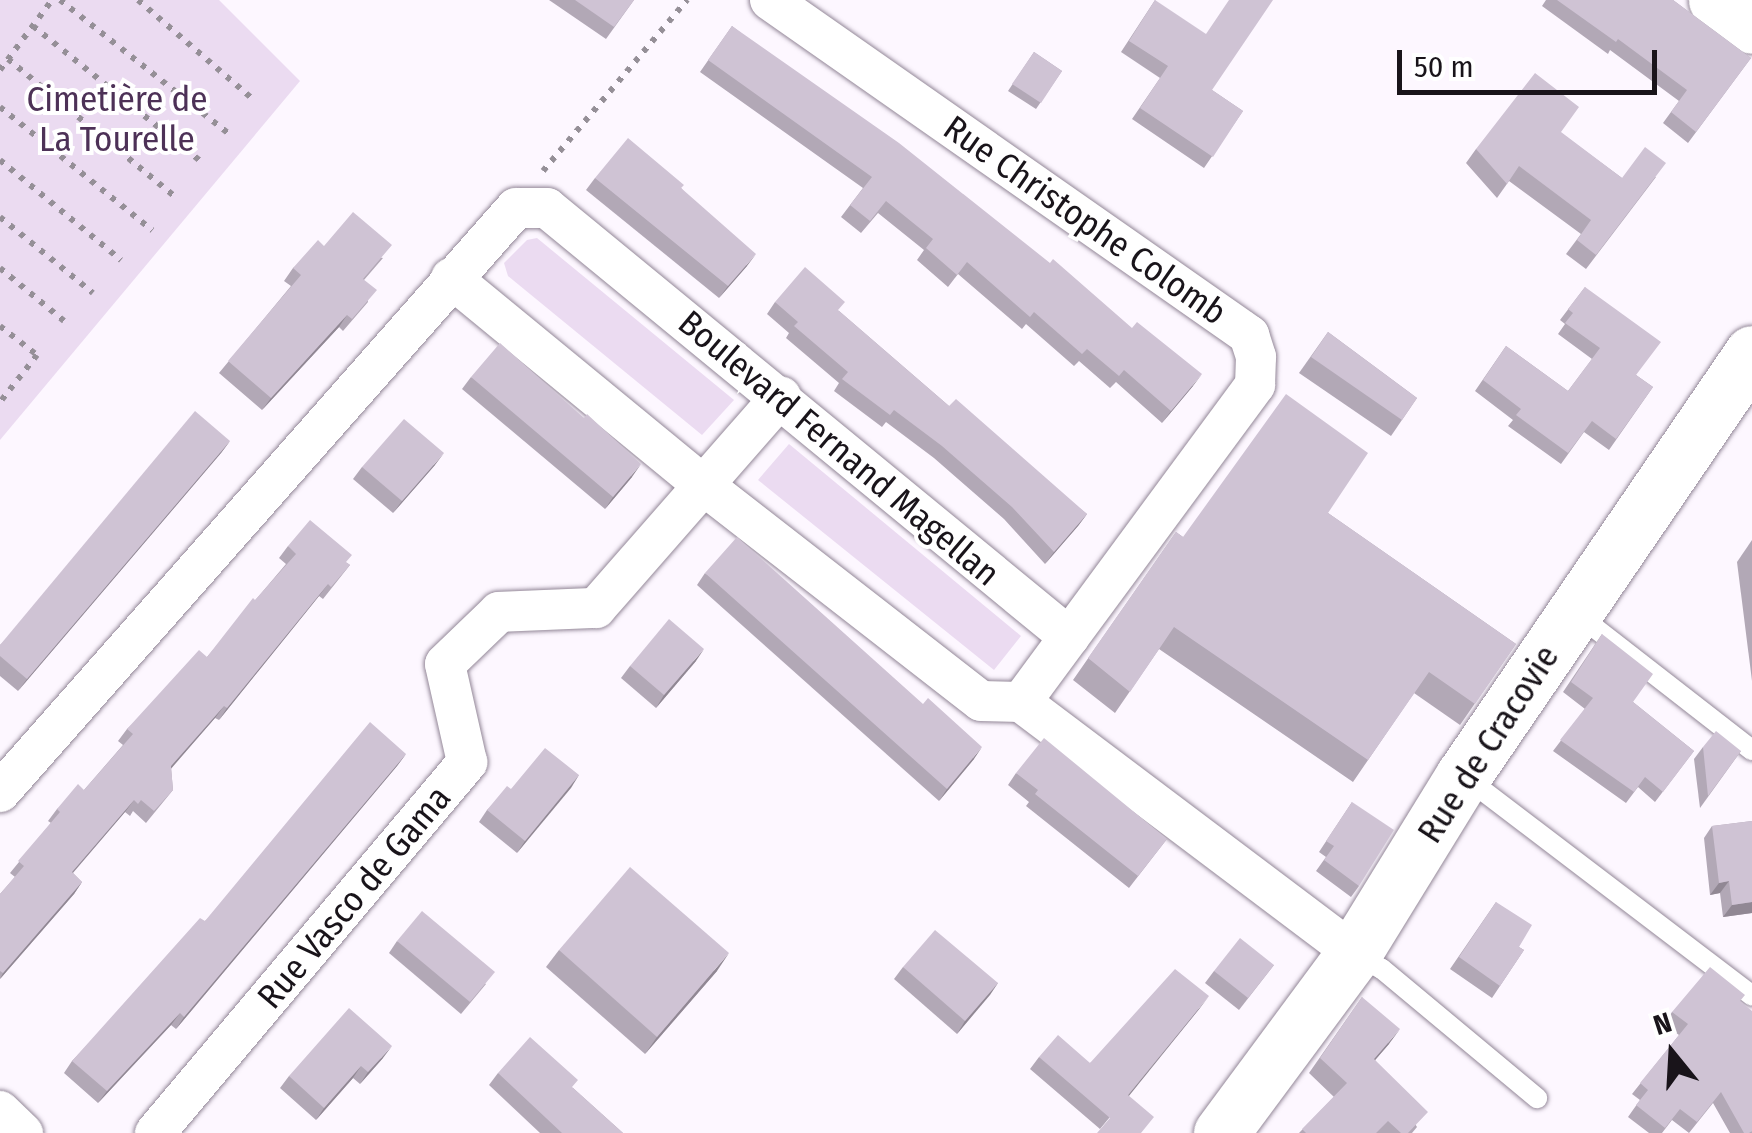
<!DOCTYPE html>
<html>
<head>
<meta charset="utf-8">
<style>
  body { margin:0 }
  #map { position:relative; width:1752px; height:1133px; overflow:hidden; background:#fdf7ff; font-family:"Fira Sans Condensed",sans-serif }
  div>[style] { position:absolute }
  .green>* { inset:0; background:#ebdbf1 }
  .path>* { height:6px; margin-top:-3px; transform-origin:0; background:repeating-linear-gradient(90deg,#958f97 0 5px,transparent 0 13px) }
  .roads { filter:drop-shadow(0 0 2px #938798) drop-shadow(0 0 2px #938798) }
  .lane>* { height:20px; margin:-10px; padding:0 10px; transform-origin:10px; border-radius:10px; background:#fff }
  .street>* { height:40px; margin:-20px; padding:0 20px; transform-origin:20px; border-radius:20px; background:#fff }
  .secondary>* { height:55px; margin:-27.5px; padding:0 27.5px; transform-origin:27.5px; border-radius:27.5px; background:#fff }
  .wall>* { inset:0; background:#b2a8b6 }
  .shaded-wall>* { inset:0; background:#918894 }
  .building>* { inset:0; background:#cfc3d4 }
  span { translate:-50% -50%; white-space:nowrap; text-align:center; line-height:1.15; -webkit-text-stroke:8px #fff; paint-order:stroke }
  .park-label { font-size:35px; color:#4d3157 }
  .street-label { font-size:35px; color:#19141a }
  .north { position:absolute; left:1622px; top:1003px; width:100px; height:100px; -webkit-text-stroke:8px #fff; paint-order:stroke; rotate:342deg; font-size:28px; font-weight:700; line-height:40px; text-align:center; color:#19141a }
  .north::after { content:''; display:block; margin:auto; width:35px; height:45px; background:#19141a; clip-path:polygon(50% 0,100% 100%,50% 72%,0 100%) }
  .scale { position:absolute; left:1397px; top:50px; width:260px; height:45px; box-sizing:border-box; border:5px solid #19141a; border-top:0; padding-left:12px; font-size:30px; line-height:35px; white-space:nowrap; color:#19141a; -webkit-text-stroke:8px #fff; paint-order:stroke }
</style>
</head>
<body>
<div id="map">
  <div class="green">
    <div style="clip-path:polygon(0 0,219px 0,300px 81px,0 440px)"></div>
    <div style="clip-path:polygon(537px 238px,734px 400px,702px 435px,508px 276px,504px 263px,527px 240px)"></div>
    <div style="clip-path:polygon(789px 444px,1021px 636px,994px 670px,758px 480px)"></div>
  </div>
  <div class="path">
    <div style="left:60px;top:0;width:214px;rotate:38.4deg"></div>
    <div style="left:138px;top:0;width:153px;rotate:40.8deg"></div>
    <div style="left:33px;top:26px;width:220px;rotate:38.9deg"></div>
    <div style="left:8px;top:59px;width:214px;rotate:39.5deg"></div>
    <div style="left:0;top:70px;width:87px;rotate:-53.4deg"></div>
    <div style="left:0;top:107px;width:196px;rotate:39deg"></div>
    <div style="left:0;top:160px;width:157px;rotate:39.6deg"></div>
    <div style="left:543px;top:171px;width:224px;rotate:-49.9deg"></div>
    <div style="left:0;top:217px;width:120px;rotate:39.3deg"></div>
    <div style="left:0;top:268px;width:83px;rotate:39.6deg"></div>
    <div style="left:0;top:326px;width:47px;rotate:38.1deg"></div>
    <div style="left:37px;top:355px;width:60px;rotate:128.2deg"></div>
  </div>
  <div class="roads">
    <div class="lane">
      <div style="left:1577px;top:614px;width:222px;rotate:37.9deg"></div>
      <div style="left:1465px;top:777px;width:361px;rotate:37.3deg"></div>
      <div style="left:1354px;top:953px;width:32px;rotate:30deg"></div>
      <div style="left:1382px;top:969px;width:202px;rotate:39.8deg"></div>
    </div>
    <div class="street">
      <div style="left:770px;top:0;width:585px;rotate:34.97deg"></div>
      <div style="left:1249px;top:335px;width:23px;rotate:72deg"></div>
      <div style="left:1256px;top:357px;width:28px;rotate:92deg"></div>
      <div style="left:1255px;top:385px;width:394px;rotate:126.4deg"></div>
      <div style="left:1021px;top:702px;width:417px;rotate:37deg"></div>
      <div style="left:451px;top:278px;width:325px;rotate:39.4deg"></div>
      <div style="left:702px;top:484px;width:353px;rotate:37.9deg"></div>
      <div style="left:981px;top:701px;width:40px;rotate:1.4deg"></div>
      <div style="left:0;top:792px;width:779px;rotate:-48.54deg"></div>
      <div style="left:516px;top:208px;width:31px"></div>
      <div style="left:547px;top:208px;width:676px;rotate:39.41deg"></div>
      <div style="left:0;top:1111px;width:32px;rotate:44deg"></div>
      <div style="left:155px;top:1133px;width:485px;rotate:-49.9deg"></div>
      <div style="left:467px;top:762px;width:100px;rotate:-102.7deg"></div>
      <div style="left:445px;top:664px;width:75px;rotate:-43.9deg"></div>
      <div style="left:499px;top:612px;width:97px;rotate:-2.4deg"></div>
      <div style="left:596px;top:608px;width:281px;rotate:-48.8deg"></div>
    </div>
    <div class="secondary">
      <div style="left:1716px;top:0;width:44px;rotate:35.8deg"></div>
      <div style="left:1221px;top:1133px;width:224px;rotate:-53.5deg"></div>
      <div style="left:1354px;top:953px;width:208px;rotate:-58.4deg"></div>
      <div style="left:1463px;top:776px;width:512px;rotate:-55.66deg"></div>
    </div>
  </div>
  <div class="wall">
    <div style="clip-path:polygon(549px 0,634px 0,606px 39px)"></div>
    <div style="clip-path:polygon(1155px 0,1212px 90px,1243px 111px,1204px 168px,1132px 119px,1160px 78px,1121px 52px)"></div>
    <div style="clip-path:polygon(1546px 0,1673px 0,1751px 58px,1688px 143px,1663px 123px,1679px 101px,1610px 50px,1608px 54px,1542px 6px)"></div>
    <div style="clip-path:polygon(732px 26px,1193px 386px,1162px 423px,1116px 382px,1110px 388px,1079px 361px,1074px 366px,1026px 324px,1022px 329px,958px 274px,948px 287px,917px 260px,924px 250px,878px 213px,861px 233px,841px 217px,863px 188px,700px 72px)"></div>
    <div style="clip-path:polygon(1034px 52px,1062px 71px,1036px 109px,1008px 91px)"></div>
    <div style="clip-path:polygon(1561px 133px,1622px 178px,1656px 177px,1586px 269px,1566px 254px,1581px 234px,1509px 181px,1497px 198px,1466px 163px,1476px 149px)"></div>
    <div style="clip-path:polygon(595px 178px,681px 188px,747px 266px,719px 298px,586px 190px)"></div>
    <div style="clip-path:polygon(324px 246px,383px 258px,364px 280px,368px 302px,343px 331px,339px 327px,262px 410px,219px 373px,291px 286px,284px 281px,293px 268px)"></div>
    <div style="clip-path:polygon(1585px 287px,1636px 375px,1653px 387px,1609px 450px,1584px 432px,1561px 464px,1508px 426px,1513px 420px,1475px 391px,1506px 346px,1568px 391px,1592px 359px,1558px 334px,1565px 324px,1560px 320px)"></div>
    <div style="clip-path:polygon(775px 302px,839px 311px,949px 406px,1087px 514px,1078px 526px,1045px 564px,1004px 519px,934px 458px,886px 422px,882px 427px,834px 391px,839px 383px,786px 338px,789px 333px,767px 314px)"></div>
    <div style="clip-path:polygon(1328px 332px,1417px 398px,1391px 436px,1299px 373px)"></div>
    <div style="clip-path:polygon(471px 377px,584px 418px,632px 477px,605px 509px,462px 389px)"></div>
    <div style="clip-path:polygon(230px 441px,221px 453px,18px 691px,0 676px,0 645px)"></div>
    <div style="clip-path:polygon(435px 465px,393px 513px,353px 479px,362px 467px)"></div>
    <div style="clip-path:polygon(1328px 513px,1516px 644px,1460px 725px,1414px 693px,1353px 782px,1159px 649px,1115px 713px,1073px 680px,1176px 532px,1183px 537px)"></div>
    <div style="clip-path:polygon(1752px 540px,1752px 681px,1737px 562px)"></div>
    <div style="clip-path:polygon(288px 546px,347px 563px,350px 565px,323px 599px,319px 596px,219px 720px,215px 718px,171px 768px,173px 790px,146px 823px,133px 811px,130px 816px,125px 812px,73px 873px,82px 882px,74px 894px,0 979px,0 894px,15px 877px,10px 873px,51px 823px,48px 821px,57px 809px,84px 790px,123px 745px,118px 741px,127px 729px,207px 657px,286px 564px,279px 558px)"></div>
    <div style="clip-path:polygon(705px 573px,974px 759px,939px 801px,697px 585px)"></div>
    <div style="clip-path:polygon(1602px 634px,1633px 702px,1694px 751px,1655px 802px,1638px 787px,1626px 803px,1553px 751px,1585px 709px,1563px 692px)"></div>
    <div style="clip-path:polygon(696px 661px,656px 708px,621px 678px,630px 666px)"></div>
    <div style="clip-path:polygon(1703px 747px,1741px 751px,1700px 808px,1694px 759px)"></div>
    <div style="clip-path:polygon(406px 754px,397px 766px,176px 1029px,171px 1025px,98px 1103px,64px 1073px,72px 1061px,205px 921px)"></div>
    <div style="clip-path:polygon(1016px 773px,1167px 839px,1129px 888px,1026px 806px,1029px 802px,1008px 785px)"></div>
    <div style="clip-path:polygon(579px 775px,517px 853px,479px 822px,487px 810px,511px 789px)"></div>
    <div style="clip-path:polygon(1352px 802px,1359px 886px,1351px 897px,1316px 871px,1326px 857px,1319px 852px)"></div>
    <div style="clip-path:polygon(1752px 821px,1752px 913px,1723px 917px,1720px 893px,1710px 895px,1704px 838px,1712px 826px)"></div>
    <div style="clip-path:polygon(1496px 902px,1519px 947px,1524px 950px,1492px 998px,1450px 969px)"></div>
    <div style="clip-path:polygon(397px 941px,486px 984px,461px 1014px,389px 953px)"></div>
    <div style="clip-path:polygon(559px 950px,717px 971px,645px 1054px,546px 967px)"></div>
    <div style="clip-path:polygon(1274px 965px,1239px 1010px,1205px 983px,1214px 971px)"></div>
    <div style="clip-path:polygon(903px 967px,998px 983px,957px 1034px,894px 979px)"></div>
    <div style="clip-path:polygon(1362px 997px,1389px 1044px,1375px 1060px,1417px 1127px,1412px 1133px,1299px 1133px,1334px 1097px,1309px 1073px)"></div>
    <div style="clip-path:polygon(1740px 1001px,1752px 1133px,1730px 1133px,1713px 1103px,1689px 1133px,1672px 1120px,1662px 1133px,1649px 1133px,1628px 1117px,1640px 1100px,1632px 1094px,1679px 1035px,1664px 1024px,1672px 1012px)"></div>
    <div style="clip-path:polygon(1200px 1008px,1100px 1129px,1030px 1069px,1039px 1057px,1090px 1063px)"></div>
    <div style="clip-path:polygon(383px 1058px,360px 1084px,353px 1078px,316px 1120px,280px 1088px,289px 1076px)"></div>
    <div style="clip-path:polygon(498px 1073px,573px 1088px,623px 1133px,540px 1133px,489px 1085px)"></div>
  </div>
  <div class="shaded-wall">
    <div style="clip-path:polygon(756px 254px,747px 266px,719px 298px,728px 286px)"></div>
    <div style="clip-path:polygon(347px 315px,339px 327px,262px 410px,271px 398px)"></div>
    <div style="clip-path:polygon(1202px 374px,1193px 386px,1162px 423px,1171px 411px)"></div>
    <div style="clip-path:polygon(230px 441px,221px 453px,18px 691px,27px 679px)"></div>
    <div style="clip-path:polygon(444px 453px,435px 465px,393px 513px,402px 501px)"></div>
    <div style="clip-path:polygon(641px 464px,632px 477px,605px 509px,613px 497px)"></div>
    <div style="clip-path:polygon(1087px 514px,1078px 526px,1045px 564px,1054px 552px)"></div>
    <div style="clip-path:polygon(328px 584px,319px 596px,219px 720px,227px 708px)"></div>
    <div style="clip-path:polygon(704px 649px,696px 661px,656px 708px,664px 695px)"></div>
    <div style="clip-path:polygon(224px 706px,215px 718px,163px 778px,171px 766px)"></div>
    <div style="clip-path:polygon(982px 747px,974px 759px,939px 801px,947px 789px)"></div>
    <div style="clip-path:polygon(406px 754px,397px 766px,176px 1029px,184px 1017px)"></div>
    <div style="clip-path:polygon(579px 775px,571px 788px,517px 853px,525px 841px)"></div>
    <div style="clip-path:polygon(134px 800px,125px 812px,63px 884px,72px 872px)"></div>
    <div style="clip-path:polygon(1729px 881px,1720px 893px,1710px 895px,1719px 883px)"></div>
    <div style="clip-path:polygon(82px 882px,74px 894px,0 979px,3px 973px)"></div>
    <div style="clip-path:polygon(1752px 902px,1752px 913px,1723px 917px,1732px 905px)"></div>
    <div style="clip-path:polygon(729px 953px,717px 971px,645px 1054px,657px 1037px)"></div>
    <div style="clip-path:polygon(998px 983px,990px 995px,957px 1034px,965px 1021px)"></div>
    <div style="clip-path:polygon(1209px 996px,1200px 1008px,1120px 1107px,1128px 1095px)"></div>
    <div style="clip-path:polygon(180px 1013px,171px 1025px,98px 1103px,107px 1091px)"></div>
    <div style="clip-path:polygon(1400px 1029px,1389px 1044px,1363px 1074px,1374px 1059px)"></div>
    <div style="clip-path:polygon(392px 1046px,383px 1058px,360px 1084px,368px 1072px)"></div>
    <div style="clip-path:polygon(361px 1066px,353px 1078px,316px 1120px,324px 1108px)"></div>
  </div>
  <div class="building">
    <div style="clip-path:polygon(575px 0,634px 0,614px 27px)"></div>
    <div style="clip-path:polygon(1155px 0,1206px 34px,1229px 0,1273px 0,1212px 90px,1243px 111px,1213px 157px,1140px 108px,1168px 66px,1129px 41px)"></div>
    <div style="clip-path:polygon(1557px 0,1673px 0,1751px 58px,1696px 132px,1671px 112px,1687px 90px,1618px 39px,1616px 42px)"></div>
    <div style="clip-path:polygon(732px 26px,899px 143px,1050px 263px,1053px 259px,1132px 328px,1137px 322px,1202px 374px,1171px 411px,1124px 370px,1119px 376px,1087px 349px,1082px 354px,1034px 312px,1030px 317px,967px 262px,957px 275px,926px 248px,933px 239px,886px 201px,870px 221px,850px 205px,872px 177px,708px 60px)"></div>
    <div style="clip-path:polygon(1034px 52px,1062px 71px,1041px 103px,1012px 84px)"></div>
    <div style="clip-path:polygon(1535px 73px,1579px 107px,1561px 132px,1622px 178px,1645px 147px,1666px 163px,1596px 255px,1577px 240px,1591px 220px,1519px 166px,1507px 184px,1476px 149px)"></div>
    <div style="clip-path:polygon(628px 138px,684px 185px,681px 188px,756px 254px,728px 286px,595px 178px)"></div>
    <div style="clip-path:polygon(353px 212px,392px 245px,363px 279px,377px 290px,352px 319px,347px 315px,271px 398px,228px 361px,301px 275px,293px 268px,318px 240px,324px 246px)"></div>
    <div style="clip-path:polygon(805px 267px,845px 302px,838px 310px,949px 406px,956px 399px,1087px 514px,1054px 552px,1012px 507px,942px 446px,894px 410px,890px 415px,842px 379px,848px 372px,794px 326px,798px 322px,775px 302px)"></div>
    <div style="clip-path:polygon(1585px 287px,1661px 342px,1636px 375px,1653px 387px,1616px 439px,1592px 421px,1568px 453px,1516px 415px,1521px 409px,1483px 380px,1506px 346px,1568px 391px,1600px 348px,1565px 323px,1573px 313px,1568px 309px)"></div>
    <div style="clip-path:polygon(1328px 332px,1417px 398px,1402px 420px,1311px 357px)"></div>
    <div style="clip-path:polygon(500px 343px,584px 418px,587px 414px,641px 464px,613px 497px,471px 377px)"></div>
    <div style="clip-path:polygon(1286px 394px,1368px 453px,1328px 513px,1516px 644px,1475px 704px,1429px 672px,1368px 760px,1174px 627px,1130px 692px,1088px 658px,1176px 532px,1183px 537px)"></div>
    <div style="clip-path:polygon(195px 411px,230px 441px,27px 679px,0 656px,0 645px)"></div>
    <div style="clip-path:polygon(404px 419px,444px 453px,402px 501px,362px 467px)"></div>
    <div style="clip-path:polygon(310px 520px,352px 555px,346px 562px,350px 565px,331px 587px,328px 584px,227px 708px,224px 706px,171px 766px,173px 790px,154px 811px,141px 800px,138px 804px,134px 800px,72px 872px,82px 882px,3px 973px,0 971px,0 894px,24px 866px,18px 861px,60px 812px,57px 809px,78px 784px,84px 790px,133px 734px,127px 729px,199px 650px,207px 657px,253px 598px,255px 600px,296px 554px,288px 546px)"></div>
    <div style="clip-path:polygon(737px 537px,923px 704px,928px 698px,982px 747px,947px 789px,705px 573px)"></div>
    <div style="clip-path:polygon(669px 619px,704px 649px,664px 695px,630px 666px)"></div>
    <div style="clip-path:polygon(1602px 634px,1653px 674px,1633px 702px,1694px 751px,1663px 792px,1645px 777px,1634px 792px,1560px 740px,1593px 698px,1571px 682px)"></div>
    <div style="clip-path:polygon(370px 722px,406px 754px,184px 1017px,180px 1013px,107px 1091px,72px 1061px,200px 918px,205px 921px)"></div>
    <div style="clip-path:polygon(1716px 731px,1741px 751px,1708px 796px,1703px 747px)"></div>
    <div style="clip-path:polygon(1044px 738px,1167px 839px,1138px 876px,1035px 794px,1038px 790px,1016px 773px)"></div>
    <div style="clip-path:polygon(545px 748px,579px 775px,525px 841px,487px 810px,507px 786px,511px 789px)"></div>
    <div style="clip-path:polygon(1352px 802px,1394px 830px,1359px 886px,1324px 860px,1334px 846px,1326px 841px)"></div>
    <div style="clip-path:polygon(1752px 821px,1752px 902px,1732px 905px,1729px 881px,1719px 883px,1712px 826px)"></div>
    <div style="clip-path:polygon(630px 867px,729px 953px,657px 1037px,559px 950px)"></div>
    <div style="clip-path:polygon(1496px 902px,1532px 925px,1519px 947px,1524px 950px,1500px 986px,1459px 957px)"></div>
    <div style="clip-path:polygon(422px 911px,495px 972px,470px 1002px,397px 941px)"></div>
    <div style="clip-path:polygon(935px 930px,998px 983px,965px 1021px,903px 967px)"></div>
    <div style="clip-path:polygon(1240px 938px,1274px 965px,1248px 998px,1214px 971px)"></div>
    <div style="clip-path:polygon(1710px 967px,1745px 995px,1740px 1001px,1752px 1011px,1752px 1131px,1749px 1133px,1744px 1133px,1721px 1092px,1697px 1122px,1680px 1109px,1665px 1128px,1636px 1105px,1648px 1090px,1640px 1083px,1688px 1024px,1672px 1012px)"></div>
    <div style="clip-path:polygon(1175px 969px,1209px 996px,1128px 1095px,1154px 1117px,1141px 1133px,1097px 1133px,1110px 1118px,1039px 1057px,1058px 1035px,1090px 1063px)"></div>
    <div style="clip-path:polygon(1362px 997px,1400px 1029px,1374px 1059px,1428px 1112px,1408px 1133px,1401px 1133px,1388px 1121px,1376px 1133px,1306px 1133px,1302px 1129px,1347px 1083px,1320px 1058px)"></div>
    <div style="clip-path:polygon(349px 1008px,392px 1046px,368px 1072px,361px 1066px,324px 1108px,289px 1076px)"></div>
    <div style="clip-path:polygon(530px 1037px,578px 1080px,572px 1087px,623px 1133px,562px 1133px,498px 1073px)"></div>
  </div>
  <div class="park-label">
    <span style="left:117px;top:119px">Cimetière de<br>La Tourelle</span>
  </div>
  <div class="street-label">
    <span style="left:1085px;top:220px;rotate:35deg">Rue Christophe Colomb</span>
    <span style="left:839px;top:448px;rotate:40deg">Boulevard Fernand Magellan</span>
    <span style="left:1488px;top:744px;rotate:-57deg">Rue de Cracovie</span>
    <span style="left:354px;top:897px;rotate:-50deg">Rue Vasco de Gama</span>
  </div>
  <div class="north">N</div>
  <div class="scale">50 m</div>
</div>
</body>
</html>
